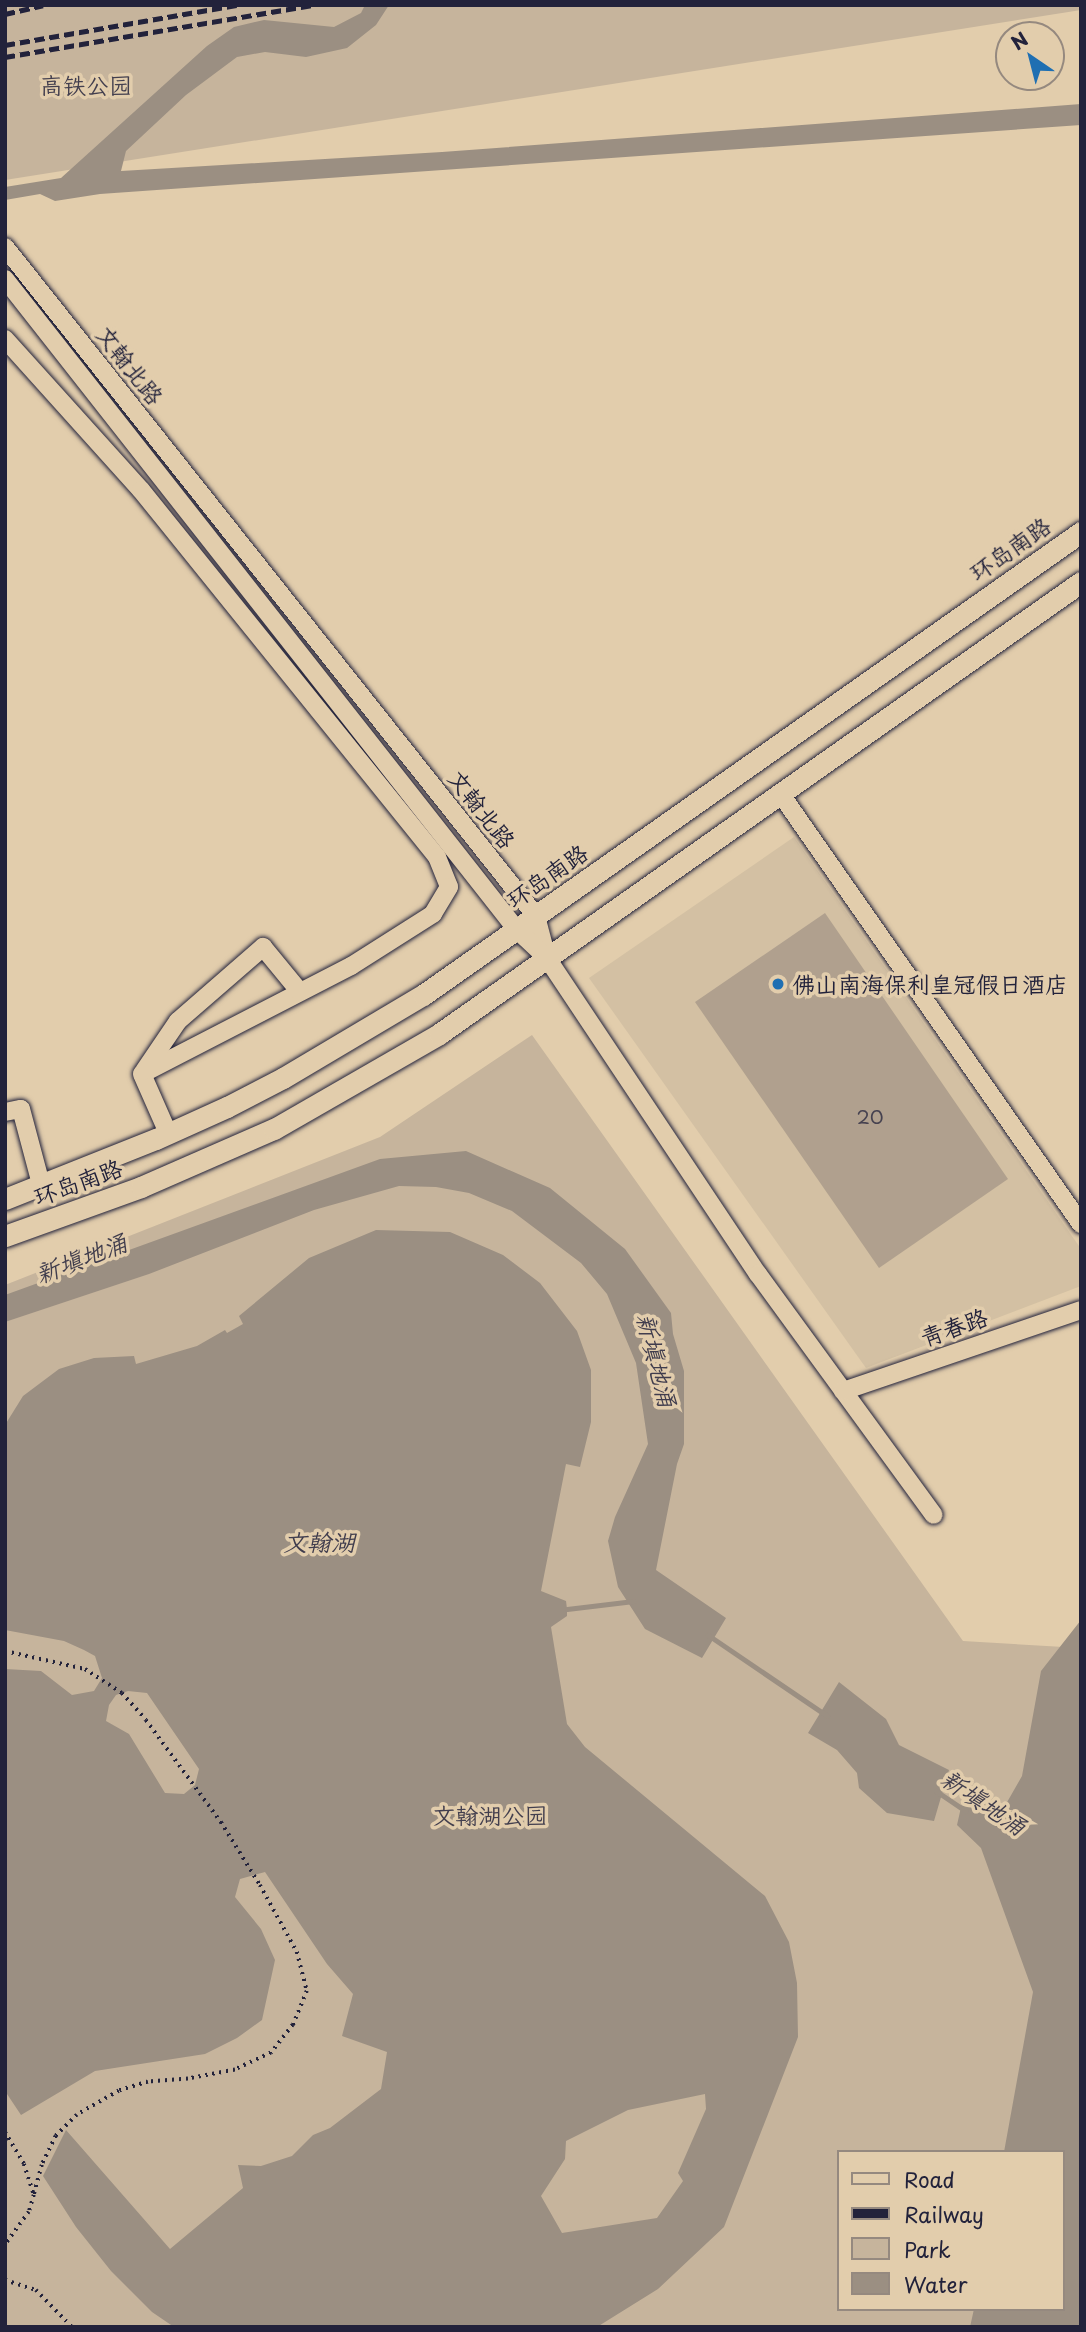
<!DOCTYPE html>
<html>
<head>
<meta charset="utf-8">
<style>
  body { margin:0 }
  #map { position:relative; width:1086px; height:2332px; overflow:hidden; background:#e2cdac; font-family:"Playpen Sans","LXGW WenKai TC",sans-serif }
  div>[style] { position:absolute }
  .built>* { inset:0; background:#d3c0a3 }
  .green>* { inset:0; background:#c6b49c }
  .water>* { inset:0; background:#9b8f82 }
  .stream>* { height:5px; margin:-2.5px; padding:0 2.5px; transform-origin:2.5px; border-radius:2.5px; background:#9b8f82 }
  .building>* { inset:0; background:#b0a08e }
  .path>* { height:3.5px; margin-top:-1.75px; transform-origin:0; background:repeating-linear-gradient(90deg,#22223b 0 2px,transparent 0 7px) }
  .roads { filter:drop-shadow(0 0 2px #22223b) drop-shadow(0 0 2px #22223b) }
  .minor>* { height:18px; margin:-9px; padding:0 9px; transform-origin:9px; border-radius:9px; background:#e2cdac }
  .major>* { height:21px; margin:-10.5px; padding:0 10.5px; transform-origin:10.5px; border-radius:10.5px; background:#e2cdac }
  .rail>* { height:5px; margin-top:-2.5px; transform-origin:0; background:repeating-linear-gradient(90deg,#22223b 0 10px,transparent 0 15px) }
  .dots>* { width:19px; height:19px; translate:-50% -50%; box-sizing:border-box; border:4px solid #e2cdac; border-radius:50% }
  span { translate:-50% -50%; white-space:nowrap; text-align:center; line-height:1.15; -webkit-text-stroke:7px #e2cdac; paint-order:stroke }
  .number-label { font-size:19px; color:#464250 }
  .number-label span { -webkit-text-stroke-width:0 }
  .park-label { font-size:23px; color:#433f4e }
  .street-label { font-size:23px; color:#22223b }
  .poi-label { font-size:23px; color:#22223b }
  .left { translate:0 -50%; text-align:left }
  .water-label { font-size:24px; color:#403d4d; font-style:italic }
  .frame { position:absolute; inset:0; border:7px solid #22223b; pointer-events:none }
  .legend { position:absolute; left:837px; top:2150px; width:228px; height:161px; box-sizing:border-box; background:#e2cdac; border:2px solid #95897f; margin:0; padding:9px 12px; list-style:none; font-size:21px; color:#22223b }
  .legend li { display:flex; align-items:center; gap:14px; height:35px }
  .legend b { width:35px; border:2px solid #95897f }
  .north { position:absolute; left:995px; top:21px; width:70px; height:70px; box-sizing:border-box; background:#e2cdac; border:2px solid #95897f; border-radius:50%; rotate:325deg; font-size:19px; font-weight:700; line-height:28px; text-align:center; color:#22223b }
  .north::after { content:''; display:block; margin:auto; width:24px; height:32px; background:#1f6fb2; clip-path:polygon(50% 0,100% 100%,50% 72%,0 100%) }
</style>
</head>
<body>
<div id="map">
  <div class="built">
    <div style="clip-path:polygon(794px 837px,1081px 1249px,1081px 1286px,866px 1368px,589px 978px)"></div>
  </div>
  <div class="green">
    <div style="clip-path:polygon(5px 5px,1081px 5px,1081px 10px,5px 180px)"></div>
    <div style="clip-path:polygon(evenodd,532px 1035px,963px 1641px,1081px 1648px,1081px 2327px,5px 2327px,5px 1285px,380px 1137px,532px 1035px,839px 2152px,1063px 2152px,1063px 2309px,839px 2309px,839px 2152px)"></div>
  </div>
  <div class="water">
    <div style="clip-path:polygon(365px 5px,389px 5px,376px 25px,347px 48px,306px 57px,265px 52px,237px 57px,186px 95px,126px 151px,121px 171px,442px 152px,1081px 104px,1081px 125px,100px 194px,55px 201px,40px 194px,5px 200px,5px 187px,61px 178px,207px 46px,234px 27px,264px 20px,334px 27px,361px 13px)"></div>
    <div style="clip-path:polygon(466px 1151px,550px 1188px,625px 1249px,671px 1313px,673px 1334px,684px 1371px,684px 1444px,677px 1464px,656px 1570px,726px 1618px,702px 1658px,645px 1629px,618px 1587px,608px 1541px,615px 1517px,648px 1444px,636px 1363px,607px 1294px,581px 1263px,512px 1211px,469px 1193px,436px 1187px,399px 1186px,314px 1210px,149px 1274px,5px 1322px,5px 1295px,380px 1159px)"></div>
    <div style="clip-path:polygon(evenodd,376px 1230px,450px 1232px,503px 1255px,540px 1283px,577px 1331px,591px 1370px,591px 1422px,580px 1467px,566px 1464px,541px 1591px,566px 1601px,567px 1609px,567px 1616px,551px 1627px,567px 1724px,585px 1747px,765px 1896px,789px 1942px,797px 1983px,798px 2037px,724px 2227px,658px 2289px,597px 2327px,174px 2327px,152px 2312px,111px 2271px,76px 2227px,43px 2176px,66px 2130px,170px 2249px,243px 2188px,238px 2165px,261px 2166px,292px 2156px,313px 2135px,330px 2128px,381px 2089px,387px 2052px,342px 2036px,353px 1994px,327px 1964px,265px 1872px,240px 1879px,235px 1897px,261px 1929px,275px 1960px,262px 2020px,237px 2038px,205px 2054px,95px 2071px,21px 2115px,5px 2091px,5px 1669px,41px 1671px,72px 1695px,94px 1691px,102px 1678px,95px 1656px,84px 1650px,64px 1641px,5px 1630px,5px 1425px,23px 1396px,59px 1369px,94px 1358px,134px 1356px,136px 1364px,197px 1346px,225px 1330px,227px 1333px,243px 1324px,239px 1316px,309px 1258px,376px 1230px,128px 1691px,147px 1693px,199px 1769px,195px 1785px,184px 1794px,165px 1793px,129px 1734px,106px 1721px,109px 1705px,116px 1695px,128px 1691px,376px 1230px,705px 2094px,706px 2109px,678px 2173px,683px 2181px,657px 2218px,562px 2233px,541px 2196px,565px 2159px,566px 2141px,628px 2110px,705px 2094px)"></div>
    <div style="clip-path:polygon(1081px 1620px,1081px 2327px,970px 2327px,974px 2309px,1063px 2309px,1063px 2152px,1004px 2152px,1033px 1992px,981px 1848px,957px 1825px,966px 1785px,1002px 1811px,1022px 1776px,1041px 1671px)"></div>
    <div style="clip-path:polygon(839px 1682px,886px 1719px,899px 1745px,949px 1770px,934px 1821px,887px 1813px,859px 1788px,857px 1773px,837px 1750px,808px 1733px)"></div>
  </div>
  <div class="stream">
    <div style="left:567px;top:1609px;width:67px;rotate:-6.8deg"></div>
    <div style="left:708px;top:1635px;width:144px;rotate:34.2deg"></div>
    <div style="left:936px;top:1791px;width:36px;rotate:34deg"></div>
  </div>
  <div class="building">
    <div style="clip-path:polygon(825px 913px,1008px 1179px,879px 1268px,695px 1002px)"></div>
  </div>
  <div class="path">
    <div style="left:5px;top:1651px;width:82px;rotate:12.7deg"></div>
    <div style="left:85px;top:1669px;width:44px;rotate:33deg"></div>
    <div style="left:122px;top:1693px;width:36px;rotate:48deg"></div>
    <div style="left:146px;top:1720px;width:127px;rotate:53.7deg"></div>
    <div style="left:221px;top:1822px;width:74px;rotate:58.2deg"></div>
    <div style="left:260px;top:1885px;width:77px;rotate:61.1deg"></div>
    <div style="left:297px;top:1952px;width:40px;rotate:75.6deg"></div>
    <div style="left:307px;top:1991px;width:37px;rotate:112deg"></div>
    <div style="left:293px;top:2025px;width:36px;rotate:128deg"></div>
    <div style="left:271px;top:2053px;width:40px;rotate:155deg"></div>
    <div style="left:235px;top:2070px;width:48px;rotate:169.2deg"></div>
    <div style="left:188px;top:2079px;width:40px;rotate:175.7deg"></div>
    <div style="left:148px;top:2082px;width:30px;rotate:163deg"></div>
    <div style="left:119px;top:2091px;width:48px;rotate:150.3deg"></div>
    <div style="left:77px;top:2115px;width:30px;rotate:135deg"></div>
    <div style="left:56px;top:2136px;width:32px;rotate:116deg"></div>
    <div style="left:42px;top:2165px;width:31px;rotate:105deg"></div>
    <div style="left:5px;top:2132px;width:37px;rotate:59deg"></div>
    <div style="left:24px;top:2164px;width:33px;rotate:72deg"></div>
    <div style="left:34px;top:2195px;width:18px;rotate:106deg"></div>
    <div style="left:29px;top:2212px;width:41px;rotate:126deg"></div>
    <div style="left:5px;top:2280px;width:33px;rotate:18deg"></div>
    <div style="left:36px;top:2290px;width:52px;rotate:45.8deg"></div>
  </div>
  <div class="roads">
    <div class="minor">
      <div style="left:5px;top:247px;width:854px;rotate:51.56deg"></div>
      <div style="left:536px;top:916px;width:43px;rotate:75.3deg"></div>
      <div style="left:5px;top:279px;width:828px;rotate:51.82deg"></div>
      <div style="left:517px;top:930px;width:41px;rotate:43deg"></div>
      <div style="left:547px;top:958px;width:380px;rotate:56.3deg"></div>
      <div style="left:758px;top:1274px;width:298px;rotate:53.9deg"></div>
      <div style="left:5px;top:339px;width:203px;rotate:48deg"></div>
      <div style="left:141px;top:490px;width:471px;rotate:51.1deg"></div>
      <div style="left:437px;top:857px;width:32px;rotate:68deg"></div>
      <div style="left:449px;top:887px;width:31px;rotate:121deg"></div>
      <div style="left:433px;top:914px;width:97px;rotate:147.6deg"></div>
      <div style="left:351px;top:966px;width:235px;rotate:152.7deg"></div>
      <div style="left:142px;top:1074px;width:64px;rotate:66.2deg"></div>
      <div style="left:780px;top:793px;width:526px;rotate:55.07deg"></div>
      <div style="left:144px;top:1071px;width:60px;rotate:-55.8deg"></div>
      <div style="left:178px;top:1021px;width:113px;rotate:-41deg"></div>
      <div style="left:263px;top:947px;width:58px;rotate:50.6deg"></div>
      <div style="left:5px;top:1112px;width:16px;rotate:-11deg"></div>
      <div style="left:21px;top:1109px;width:78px;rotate:75.1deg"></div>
      <div style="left:843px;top:1391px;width:251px;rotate:-18.8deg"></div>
    </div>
    <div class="major">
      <div style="left:5px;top:1199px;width:162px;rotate:-21.7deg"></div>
      <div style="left:156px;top:1139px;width:78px;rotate:-24.3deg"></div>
      <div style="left:227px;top:1107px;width:63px;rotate:-27.4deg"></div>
      <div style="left:283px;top:1078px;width:163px;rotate:-30.7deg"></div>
      <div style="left:423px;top:995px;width:805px;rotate:-35.13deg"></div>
      <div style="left:5px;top:1236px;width:145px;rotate:-19.8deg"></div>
      <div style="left:141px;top:1187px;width:145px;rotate:-23.6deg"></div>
      <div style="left:274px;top:1129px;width:190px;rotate:-29.9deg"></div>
      <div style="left:439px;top:1034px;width:785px;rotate:-35.15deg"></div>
    </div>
  </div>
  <div class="rail">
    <div style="left:5px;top:14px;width:39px;rotate:-13deg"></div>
    <div style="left:5px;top:45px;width:235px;rotate:-9.8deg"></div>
    <div style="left:5px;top:57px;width:312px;rotate:-9.6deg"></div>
  </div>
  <div class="dots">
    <div style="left:778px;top:984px;background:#1f6fb2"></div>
  </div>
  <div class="number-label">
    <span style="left:870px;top:1117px">20</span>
  </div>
  <div class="park-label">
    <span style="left:86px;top:85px">高铁公园</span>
    <span style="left:490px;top:1815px">文翰湖公园</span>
  </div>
  <div class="street-label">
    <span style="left:130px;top:365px;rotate:52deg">文翰北路</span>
    <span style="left:1010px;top:549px;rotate:-35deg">环岛南路</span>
    <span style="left:482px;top:809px;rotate:52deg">文翰北路</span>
    <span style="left:547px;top:876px;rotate:-35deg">环岛南路</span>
    <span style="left:78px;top:1182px;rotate:-20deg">环岛南路</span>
    <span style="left:954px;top:1327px;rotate:-19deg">青春路</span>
  </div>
  <div class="poi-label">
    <span class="left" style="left:792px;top:984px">佛山南海保利皇冠假日酒店</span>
  </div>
  <div class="water-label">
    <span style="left:81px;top:1258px;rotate:-21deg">新填地涌</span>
    <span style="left:657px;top:1360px;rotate:76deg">新填地涌</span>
    <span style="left:319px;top:1542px">文翰湖</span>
    <span style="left:984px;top:1802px;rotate:34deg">新填地涌</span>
  </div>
  <div class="frame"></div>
  <ul class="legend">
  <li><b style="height:9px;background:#e2cdac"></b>Road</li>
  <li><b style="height:9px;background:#22223b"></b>Railway</li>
  <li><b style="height:19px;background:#c6b49c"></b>Park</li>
  <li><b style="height:19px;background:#9b8f82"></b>Water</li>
  </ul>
  <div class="north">N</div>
</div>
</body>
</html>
